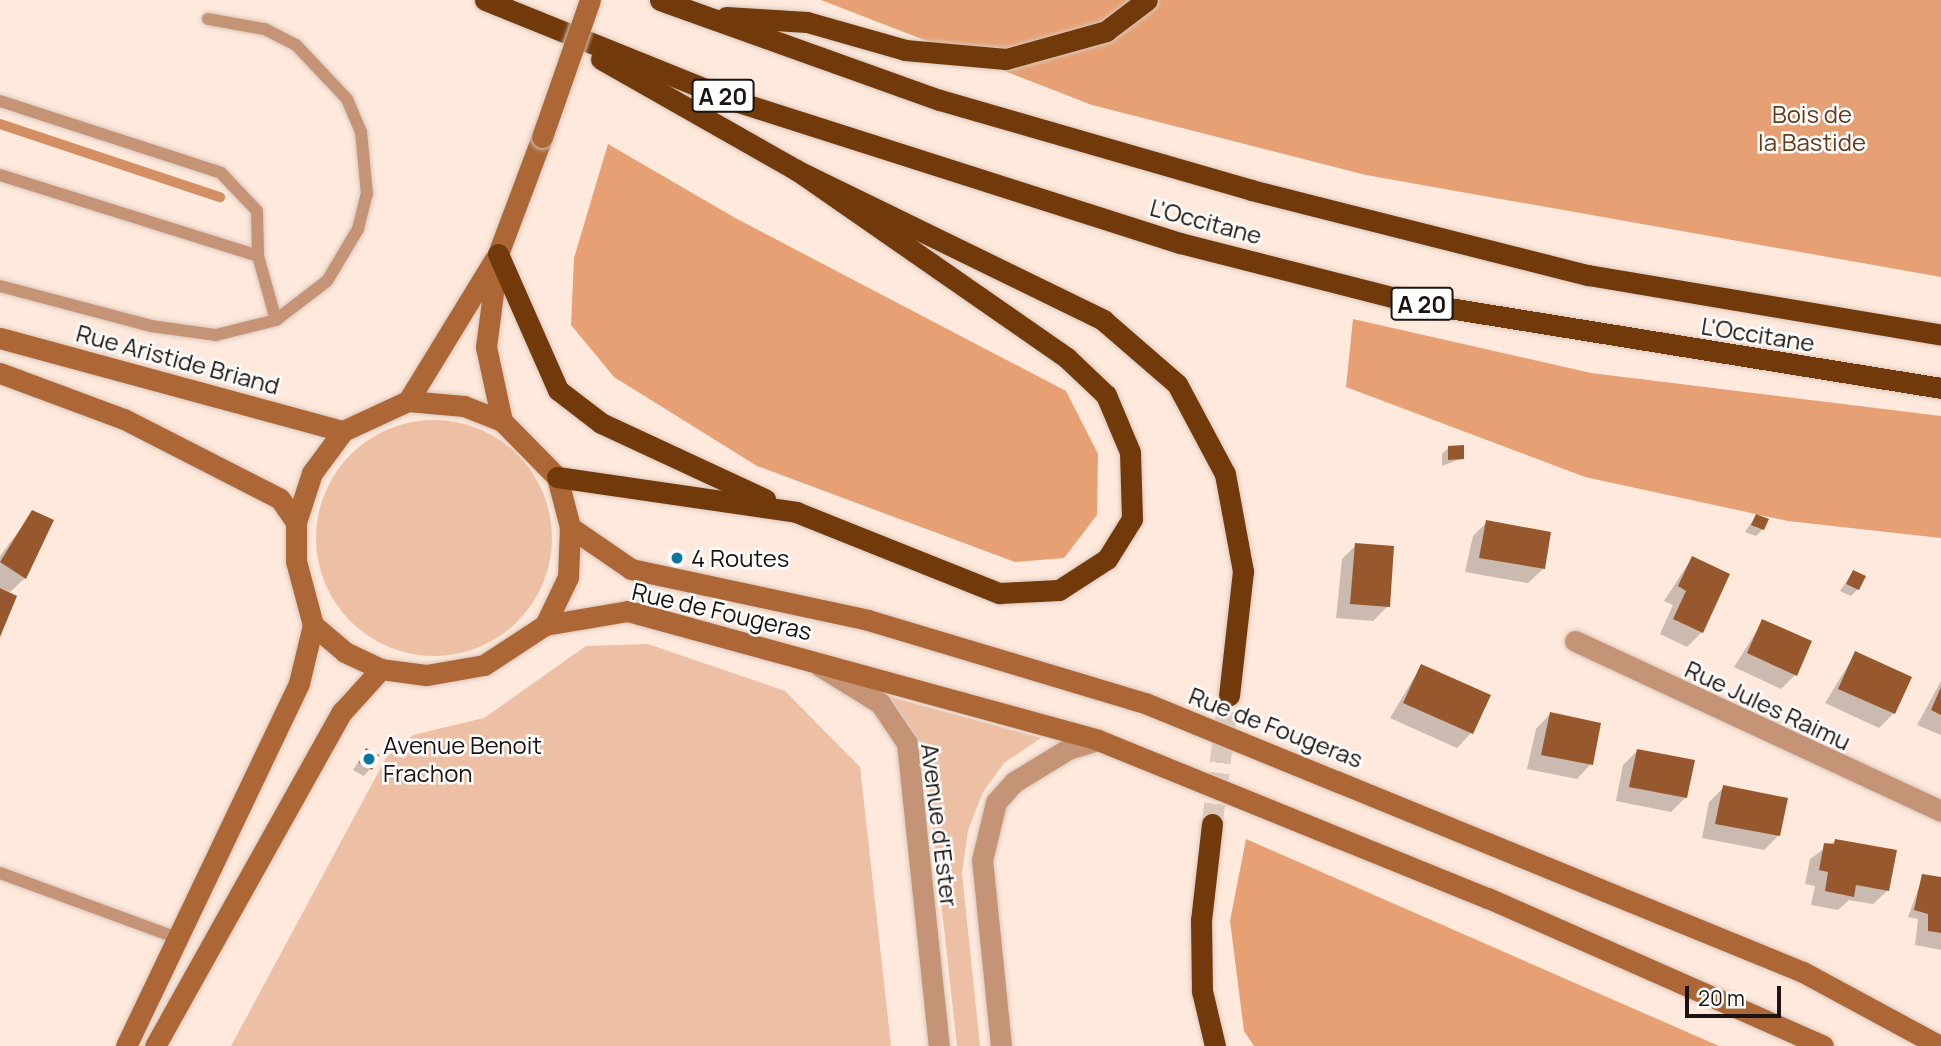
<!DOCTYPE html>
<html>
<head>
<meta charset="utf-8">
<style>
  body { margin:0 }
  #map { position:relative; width:1941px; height:1046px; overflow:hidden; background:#fee9dc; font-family:Manrope,sans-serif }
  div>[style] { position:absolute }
  .green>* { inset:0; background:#edc0a5 }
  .round { border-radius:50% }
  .forest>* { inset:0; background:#e6a074 }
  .shadow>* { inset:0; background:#0003 }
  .stream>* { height:10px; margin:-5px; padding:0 5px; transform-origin:5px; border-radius:5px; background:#d38e63 }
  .building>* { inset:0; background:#98582d }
  .highway-tunnel>* { height:21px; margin-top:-10.5px; transform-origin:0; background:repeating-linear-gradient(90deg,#dcc9bd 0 21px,transparent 0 31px) }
  .roads { filter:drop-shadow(0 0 2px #dac7bb) drop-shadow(0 0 2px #dac7bb) }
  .lane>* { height:12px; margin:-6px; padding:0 6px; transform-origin:6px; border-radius:6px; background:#c59476 }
  .street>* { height:21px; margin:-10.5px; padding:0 10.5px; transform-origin:10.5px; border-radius:10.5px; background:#c59476 }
  .secondary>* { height:21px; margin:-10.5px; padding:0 10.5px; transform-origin:10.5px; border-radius:10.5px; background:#ad6737 }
  .highway>* { height:21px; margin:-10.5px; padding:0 10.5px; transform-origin:10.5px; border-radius:10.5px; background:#72390b }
  .bridges { filter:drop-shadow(0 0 2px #dac7bb) drop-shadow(0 0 2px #dac7bb) }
  .secondary-bridge>* { height:21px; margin:-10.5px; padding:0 10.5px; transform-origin:10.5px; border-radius:10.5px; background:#ad6737 }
  .dots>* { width:19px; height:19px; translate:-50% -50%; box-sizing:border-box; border:4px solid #fff; border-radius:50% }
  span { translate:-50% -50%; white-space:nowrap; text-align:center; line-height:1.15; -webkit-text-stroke:5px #fff; paint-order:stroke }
  .shield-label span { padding:2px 5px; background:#fff; border:2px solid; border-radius:5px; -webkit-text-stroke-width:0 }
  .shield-label { font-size:23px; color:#1a130f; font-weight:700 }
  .park-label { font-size:24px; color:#663818 }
  .street-label { font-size:24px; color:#1a130f }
  .poi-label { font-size:24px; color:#1a130f }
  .left { translate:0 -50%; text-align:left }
  .scale { position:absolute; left:1685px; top:986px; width:96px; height:32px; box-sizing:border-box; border:4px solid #1a130f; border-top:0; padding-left:9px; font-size:21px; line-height:24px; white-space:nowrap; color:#1a130f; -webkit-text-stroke:5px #fff; paint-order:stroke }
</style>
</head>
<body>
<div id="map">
  <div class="green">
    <div class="round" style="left:316px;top:420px;width:236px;height:236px"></div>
    <div style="clip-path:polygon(648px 644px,785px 691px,860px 767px,891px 1046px,231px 1046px,386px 758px,413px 735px,484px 718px,586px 646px)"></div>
    <div style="clip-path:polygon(890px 697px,1041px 738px,1004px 763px,983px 792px,968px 830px,962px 873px,980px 1046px,957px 1046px,924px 748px)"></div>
  </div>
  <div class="forest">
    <div style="clip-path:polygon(821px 0,1941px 0,1941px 277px,1366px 175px,1092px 105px)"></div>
    <div style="clip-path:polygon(608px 144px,737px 219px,1066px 391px,1098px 454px,1097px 515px,1064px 558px,1015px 562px,757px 466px,614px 377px,571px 325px,574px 258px)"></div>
    <div style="clip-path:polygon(1353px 319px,1591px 373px,1941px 416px,1941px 538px,1788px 521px,1585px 477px,1346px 387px)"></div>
    <div style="clip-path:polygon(1246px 839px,1719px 1046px,1254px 1046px,1244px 1031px,1230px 921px)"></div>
  </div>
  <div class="shadow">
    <div style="clip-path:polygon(1449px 447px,1463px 458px,1442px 466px,1442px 454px)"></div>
    <div style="clip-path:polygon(33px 512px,25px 578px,10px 592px,0 588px,0 556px)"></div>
    <div style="clip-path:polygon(1756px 516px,1763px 529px,1756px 536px,1745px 532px)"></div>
    <div style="clip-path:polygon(1487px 522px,1543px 569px,1528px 583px,1465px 572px,1473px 536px)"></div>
    <div style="clip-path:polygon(1356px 545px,1388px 606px,1373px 621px,1336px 618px,1342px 559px)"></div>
    <div style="clip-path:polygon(1692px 558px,1702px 632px,1687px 647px,1660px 634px,1673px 605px,1664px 601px)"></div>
    <div style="clip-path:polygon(1853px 572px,1858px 589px,1851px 596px,1840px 591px)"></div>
    <div style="clip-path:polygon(1763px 621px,1795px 675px,1781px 689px,1734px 667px)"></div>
    <div style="clip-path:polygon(1855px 654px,1894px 713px,1879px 728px,1825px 703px)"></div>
    <div style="clip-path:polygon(1421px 666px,1471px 733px,1457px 748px,1390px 718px)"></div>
    <div style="clip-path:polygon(1941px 681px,1941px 735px,1917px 725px)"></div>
    <div style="clip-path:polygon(1550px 714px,1591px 764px,1577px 779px,1527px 769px,1536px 729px)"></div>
    <div style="clip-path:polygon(366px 750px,370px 769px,364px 776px,353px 770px)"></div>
    <div style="clip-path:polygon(1637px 751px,1686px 797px,1671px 812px,1616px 801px,1623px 765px)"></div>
    <div style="clip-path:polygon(1724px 787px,1779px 835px,1764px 850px,1702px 838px,1709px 802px)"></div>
    <div style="clip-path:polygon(1835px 841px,1888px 890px,1873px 904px,1849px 900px,1838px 910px,1811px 905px,1815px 886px,1805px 884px,1810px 859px)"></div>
    <div style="clip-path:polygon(1923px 876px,1941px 879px,1941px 950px,1915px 945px,1918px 919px,1908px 917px)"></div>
  </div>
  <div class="stream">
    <div style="left:0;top:124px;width:232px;rotate:18.4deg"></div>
  </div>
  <div class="building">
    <div style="clip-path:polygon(1464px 445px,1464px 459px,1448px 460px,1448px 446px)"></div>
    <div style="clip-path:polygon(32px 510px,54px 520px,26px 579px,0 562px)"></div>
    <div style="clip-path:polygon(1756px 514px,1769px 519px,1764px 530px,1751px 525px)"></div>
    <div style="clip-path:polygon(1486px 520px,1551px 532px,1545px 569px,1479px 558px)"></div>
    <div style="clip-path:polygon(1355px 543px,1394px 546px,1390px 607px,1350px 604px)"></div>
    <div style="clip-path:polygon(1692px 556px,1730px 574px,1703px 633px,1673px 619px,1686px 591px,1678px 586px)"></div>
    <div style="clip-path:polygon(1853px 570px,1866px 576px,1859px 590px,1846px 584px)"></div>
    <div style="clip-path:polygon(0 588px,17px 596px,0 637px)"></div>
    <div style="clip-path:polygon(1762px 619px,1812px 641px,1797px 676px,1747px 653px)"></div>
    <div style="clip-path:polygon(1855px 651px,1912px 677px,1895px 714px,1838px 689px)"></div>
    <div style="clip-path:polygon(1421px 664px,1491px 695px,1473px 734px,1403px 703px)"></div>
    <div style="clip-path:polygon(1941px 687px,1941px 715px,1931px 710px)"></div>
    <div style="clip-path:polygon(1550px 712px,1601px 723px,1593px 765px,1541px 755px)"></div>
    <div style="clip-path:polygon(366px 748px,379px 755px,372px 770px,359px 763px)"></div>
    <div style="clip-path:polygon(1637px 749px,1695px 760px,1687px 798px,1629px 787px)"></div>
    <div style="clip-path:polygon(1723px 785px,1788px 798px,1780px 836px,1715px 824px)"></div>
    <div style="clip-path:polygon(1835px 839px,1897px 850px,1889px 891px,1856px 885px,1854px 897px,1825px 891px,1828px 872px,1819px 870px,1824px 843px,1834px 844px)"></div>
    <div style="clip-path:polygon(1922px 874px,1941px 877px,1941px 933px,1928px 931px,1928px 914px,1914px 910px)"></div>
  </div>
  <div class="highway-tunnel">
    <div style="left:1212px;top:824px;width:130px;rotate:-82.5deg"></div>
  </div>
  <div class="roads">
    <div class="lane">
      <div style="left:0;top:101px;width:232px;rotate:18deg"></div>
      <div style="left:221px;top:173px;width:52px;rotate:46.5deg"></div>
      <div style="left:257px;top:211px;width:45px;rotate:88.7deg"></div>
      <div style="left:0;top:175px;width:270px;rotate:17.4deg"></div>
      <div style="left:258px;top:256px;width:66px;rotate:74.3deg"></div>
      <div style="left:0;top:286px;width:156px;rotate:14.8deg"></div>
      <div style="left:151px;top:326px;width:66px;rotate:7.9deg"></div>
      <div style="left:216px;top:335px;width:62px;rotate:-14deg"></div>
      <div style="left:276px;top:320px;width:64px;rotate:-37.4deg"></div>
      <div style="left:327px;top:281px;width:61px;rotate:-59.2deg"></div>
      <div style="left:358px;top:229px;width:36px;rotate:-76deg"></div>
      <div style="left:367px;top:194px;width:62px;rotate:-95.5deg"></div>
      <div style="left:361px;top:132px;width:36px;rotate:-113deg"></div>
      <div style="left:347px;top:99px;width:74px;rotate:-133.4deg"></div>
      <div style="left:296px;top:45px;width:36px;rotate:-153deg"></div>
      <div style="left:264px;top:29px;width:57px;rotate:-169.9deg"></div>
      <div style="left:0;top:873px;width:189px;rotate:20.1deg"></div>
    </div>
    <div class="street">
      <div style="left:1575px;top:641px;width:404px;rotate:24.9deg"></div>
      <div style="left:820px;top:666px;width:70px;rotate:31.7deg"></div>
      <div style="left:880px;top:703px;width:48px;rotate:56deg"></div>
      <div style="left:907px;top:743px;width:305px;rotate:84deg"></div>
      <div style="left:1001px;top:1046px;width:187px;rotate:-95.8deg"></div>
      <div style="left:982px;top:860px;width:60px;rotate:-76.4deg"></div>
      <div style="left:996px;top:802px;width:27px;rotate:-48deg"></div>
      <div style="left:1014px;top:782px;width:63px;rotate:-31.4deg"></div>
      <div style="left:1068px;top:749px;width:31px;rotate:-17deg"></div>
    </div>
    <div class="secondary">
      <div style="left:0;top:338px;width:355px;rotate:15.2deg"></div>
      <div style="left:0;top:373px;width:132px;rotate:20.4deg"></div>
      <div style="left:124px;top:419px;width:175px;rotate:27.1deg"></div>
      <div style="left:280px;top:499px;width:28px;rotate:55deg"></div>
      <div style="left:408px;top:401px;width:56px;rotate:5.1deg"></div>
      <div style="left:464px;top:406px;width:41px;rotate:21.5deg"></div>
      <div style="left:502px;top:421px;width:78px;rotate:45.5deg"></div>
      <div style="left:557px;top:477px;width:52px;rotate:75.4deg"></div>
      <div style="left:570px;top:527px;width:50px;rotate:92.3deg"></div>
      <div style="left:568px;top:577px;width:53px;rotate:115.6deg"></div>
      <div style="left:545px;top:625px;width:73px;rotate:146.7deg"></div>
      <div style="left:484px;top:665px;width:59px;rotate:170.2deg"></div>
      <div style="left:426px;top:675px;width:45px;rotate:-172.4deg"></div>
      <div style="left:381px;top:669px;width:40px;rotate:-155deg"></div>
      <div style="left:345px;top:652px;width:42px;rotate:-139.8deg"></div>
      <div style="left:313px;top:625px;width:66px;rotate:-104.9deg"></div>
      <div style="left:296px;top:561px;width:39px;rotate:-90deg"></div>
      <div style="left:296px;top:522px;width:52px;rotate:-71.9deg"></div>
      <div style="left:312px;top:473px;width:52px;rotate:-53.6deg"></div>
      <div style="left:343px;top:431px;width:72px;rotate:-24.8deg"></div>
      <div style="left:408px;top:401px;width:167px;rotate:-58.5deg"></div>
      <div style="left:502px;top:421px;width:76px;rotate:-102.2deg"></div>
      <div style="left:486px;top:347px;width:94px;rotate:-82.6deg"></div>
      <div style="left:498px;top:254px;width:125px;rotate:-69.4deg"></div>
      <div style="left:570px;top:527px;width:74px;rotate:34.5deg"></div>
      <div style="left:631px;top:569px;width:242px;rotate:12.1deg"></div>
      <div style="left:868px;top:620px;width:289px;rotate:16.7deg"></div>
      <div style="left:1145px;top:703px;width:711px;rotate:22.24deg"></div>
      <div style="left:1803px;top:972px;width:156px;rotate:28.4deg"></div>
      <div style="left:545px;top:625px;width:84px;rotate:-9.6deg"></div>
      <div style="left:628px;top:611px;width:487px;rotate:15.3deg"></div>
      <div style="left:1098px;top:740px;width:421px;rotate:22.1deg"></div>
      <div style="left:1488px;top:898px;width:366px;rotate:23.8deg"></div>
      <div style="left:126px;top:1046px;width:402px;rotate:-64.5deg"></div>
      <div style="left:299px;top:683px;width:60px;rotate:-76.4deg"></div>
      <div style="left:155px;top:1046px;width:383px;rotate:-60.8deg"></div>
      <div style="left:342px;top:712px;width:58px;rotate:-47.8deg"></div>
    </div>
    <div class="highway">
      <div style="left:485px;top:0;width:270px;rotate:22deg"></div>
      <div style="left:735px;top:101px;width:467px;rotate:17.7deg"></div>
      <div style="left:1180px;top:243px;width:239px;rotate:14.3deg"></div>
      <div style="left:1412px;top:302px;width:536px;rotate:9.23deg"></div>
      <div style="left:660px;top:0;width:297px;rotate:19.7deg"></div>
      <div style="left:940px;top:100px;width:324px;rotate:16.1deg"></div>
      <div style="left:1251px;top:190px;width:348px;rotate:14.2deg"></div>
      <div style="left:1588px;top:275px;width:358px;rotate:9.6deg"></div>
      <div style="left:726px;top:17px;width:81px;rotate:3.5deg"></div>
      <div style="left:807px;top:22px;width:102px;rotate:15.9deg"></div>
      <div style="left:905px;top:50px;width:101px;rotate:5.1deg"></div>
      <div style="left:1006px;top:59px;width:104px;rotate:-15.6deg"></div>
      <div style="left:1106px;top:31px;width:51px;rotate:-37.1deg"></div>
      <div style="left:601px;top:59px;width:224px;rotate:29.6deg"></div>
      <div style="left:796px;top:170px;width:342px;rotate:26deg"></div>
      <div style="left:1103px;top:320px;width:98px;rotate:40.9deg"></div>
      <div style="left:1177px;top:384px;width:102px;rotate:61.9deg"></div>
      <div style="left:1225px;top:474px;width:99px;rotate:79.5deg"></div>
      <div style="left:1243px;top:571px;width:125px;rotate:96.4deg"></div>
      <div style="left:498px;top:254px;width:149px;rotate:66.2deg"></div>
      <div style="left:558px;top:390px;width:54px;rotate:37.5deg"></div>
      <div style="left:601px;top:423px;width:181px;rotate:24.9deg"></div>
      <div style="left:557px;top:477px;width:242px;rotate:8.3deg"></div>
      <div style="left:796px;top:512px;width:219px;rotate:21.8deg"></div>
      <div style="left:999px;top:593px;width:60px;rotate:-2.9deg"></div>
      <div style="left:1059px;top:590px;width:57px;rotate:-32.9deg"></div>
      <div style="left:1107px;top:559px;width:47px;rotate:-58deg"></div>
      <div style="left:1132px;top:519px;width:67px;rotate:-91.7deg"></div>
      <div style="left:1130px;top:452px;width:62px;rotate:-112.8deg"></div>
      <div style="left:1106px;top:395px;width:54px;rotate:-136.5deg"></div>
      <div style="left:1067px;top:358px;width:330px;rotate:-145.2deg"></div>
      <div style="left:1212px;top:824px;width:97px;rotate:96.5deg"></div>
      <div style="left:1201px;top:920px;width:71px;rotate:89.2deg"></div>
      <div style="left:1202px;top:991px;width:57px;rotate:76.7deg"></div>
    </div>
  </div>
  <div class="bridges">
    <div class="secondary-bridge">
      <div style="left:542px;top:137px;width:145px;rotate:-70.7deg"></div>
    </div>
  </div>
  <div class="dots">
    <div style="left:677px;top:558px;background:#0977a1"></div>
    <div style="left:369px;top:759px;background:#0977a1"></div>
  </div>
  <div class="shield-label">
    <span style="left:723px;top:96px">A 20</span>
    <span style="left:1422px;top:304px">A 20</span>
  </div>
  <div class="park-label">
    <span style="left:1812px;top:128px">Bois de<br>la Bastide</span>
  </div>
  <div class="street-label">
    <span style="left:1206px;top:221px;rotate:15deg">L'Occitane</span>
    <span style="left:1758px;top:334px;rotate:9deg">L'Occitane</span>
    <span style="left:178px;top:359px;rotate:15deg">Rue Aristide Briand</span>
    <span style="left:722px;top:611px;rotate:13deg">Rue de Fougeras</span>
    <span style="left:1768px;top:705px;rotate:25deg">Rue Jules Raimu</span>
    <span style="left:1276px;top:727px;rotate:21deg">Rue de Fougeras</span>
    <span style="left:940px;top:825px;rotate:83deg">Avenue d'Ester</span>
  </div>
  <div class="poi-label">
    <span class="left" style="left:691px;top:558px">4 Routes</span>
    <span class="left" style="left:383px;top:759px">Avenue Benoit<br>Frachon</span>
  </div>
  <div class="scale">20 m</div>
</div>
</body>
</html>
